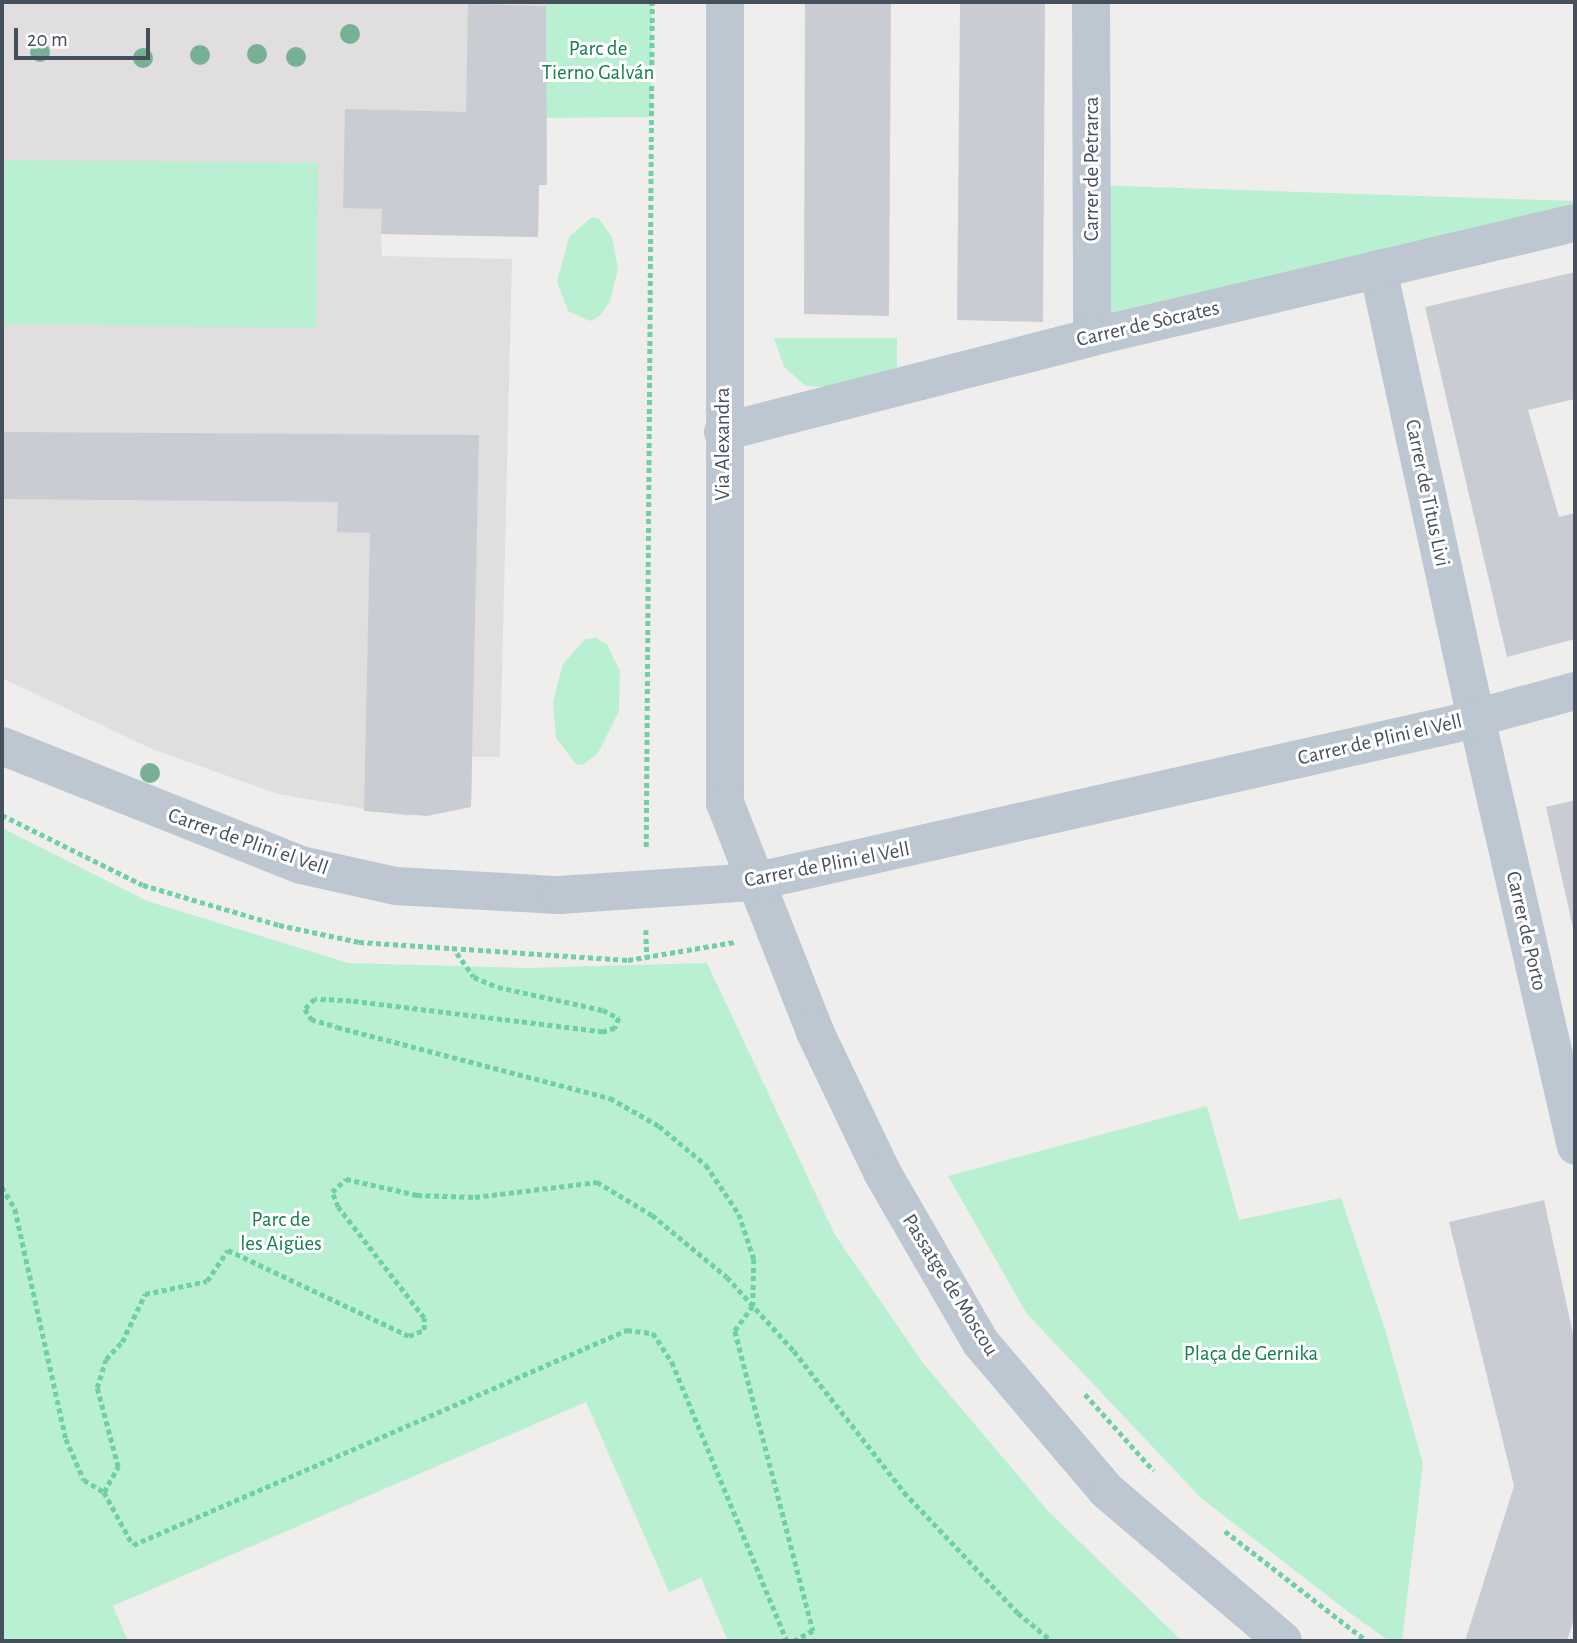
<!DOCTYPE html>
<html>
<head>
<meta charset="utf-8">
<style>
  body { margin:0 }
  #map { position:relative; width:1577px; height:1643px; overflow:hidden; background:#f0eded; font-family:"Alegreya Sans",sans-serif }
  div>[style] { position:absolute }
  .education>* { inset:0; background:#e1dedf }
  .green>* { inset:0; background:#b9f0d1 }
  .building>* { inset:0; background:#caccd3 }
  .path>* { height:4.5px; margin-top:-2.25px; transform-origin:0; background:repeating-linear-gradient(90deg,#70d0a5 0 5px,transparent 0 8.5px) }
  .pedestrian>* { height:37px; margin:-18.5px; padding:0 18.5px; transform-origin:18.5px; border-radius:18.5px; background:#bdc7d1 }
  .minor>* { height:38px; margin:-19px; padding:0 19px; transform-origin:19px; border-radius:19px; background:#bdc7d1 }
  .trees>* { width:20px; height:20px; margin:-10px; border-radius:50%; background:#76b196 }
  span { translate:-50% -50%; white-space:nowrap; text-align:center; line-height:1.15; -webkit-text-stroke:6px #fff; paint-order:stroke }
  .park-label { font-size:21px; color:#13804e }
  .street-label { font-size:21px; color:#45505c }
  .frame { position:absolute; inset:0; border:4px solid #45505c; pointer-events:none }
  .scale { position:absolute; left:14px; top:28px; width:136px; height:32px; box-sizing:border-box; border:4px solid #45505c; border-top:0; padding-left:9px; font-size:21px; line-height:24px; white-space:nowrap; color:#45505c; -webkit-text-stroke:5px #fff; paint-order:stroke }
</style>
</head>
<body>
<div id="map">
  <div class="education">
    <div style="clip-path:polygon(2px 2px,546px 2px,547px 185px,539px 185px,538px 237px,381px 234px,382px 256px,512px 259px,500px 757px,472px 757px,471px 807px,406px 816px,278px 794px,152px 749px,2px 678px)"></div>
  </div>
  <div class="green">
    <div style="clip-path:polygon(546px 2px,652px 2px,651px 117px,543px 118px)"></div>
    <div style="clip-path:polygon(2px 160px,318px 163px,316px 328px,2px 324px)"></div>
    <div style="clip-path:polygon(1092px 185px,1575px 201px,1575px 223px,1092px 337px)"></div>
    <div style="clip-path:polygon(592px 217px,599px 219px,612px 237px,618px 269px,610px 301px,600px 316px,590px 321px,568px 311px,557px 282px,569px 237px)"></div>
    <div style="clip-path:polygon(774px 338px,897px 338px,897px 376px,861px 388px,806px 386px,784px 367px)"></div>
    <div style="clip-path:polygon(596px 638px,607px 644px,620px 671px,619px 711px,598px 753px,583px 765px,576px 764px,556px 738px,553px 701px,563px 664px,585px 639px)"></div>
    <div style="clip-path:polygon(2px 828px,147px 901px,348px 963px,527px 968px,707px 963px,835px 1235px,923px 1363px,1048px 1511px,1182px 1641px,728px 1641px,701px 1578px,669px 1592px,586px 1402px,113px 1606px,128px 1641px,2px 1641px)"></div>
    <div style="clip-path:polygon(1207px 1106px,1239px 1220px,1341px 1198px,1385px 1329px,1423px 1464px,1402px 1641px,1389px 1641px,1346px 1610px,1201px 1498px,1027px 1314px,948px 1176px)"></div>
  </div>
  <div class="building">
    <div style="clip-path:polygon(805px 2px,891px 2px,889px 316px,804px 314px)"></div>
    <div style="clip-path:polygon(960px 2px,1045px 2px,1043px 322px,957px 320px)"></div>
    <div style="clip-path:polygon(468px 4px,546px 6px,547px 185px,539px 185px,538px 237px,381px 234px,382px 209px,343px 208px,345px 109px,466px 112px)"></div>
    <div style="clip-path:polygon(1575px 272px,1575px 399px,1528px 410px,1559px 517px,1575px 513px,1575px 639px,1507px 657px,1425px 307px)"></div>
    <div style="clip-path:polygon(2px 432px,479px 435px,471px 807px,427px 816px,364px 811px,370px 533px,337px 532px,338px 502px,2px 499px)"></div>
    <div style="clip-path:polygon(1575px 800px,1575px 932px,1574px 932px,1546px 807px)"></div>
    <div style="clip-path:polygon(1544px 1200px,1575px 1343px,1575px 1615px,1567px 1641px,1465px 1641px,1514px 1486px,1449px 1222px)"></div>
  </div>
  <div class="path">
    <div style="left:2px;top:815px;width:157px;rotate:26.4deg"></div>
    <div style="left:143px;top:885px;width:142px;rotate:16.4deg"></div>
    <div style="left:279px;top:925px;width:82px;rotate:12deg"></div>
    <div style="left:359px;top:942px;width:270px;rotate:3.8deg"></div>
    <div style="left:628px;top:960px;width:108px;rotate:-9.6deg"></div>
    <div style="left:646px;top:847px;width:845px;rotate:-89.59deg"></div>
    <div style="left:646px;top:930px;width:27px;rotate:88deg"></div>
    <div style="left:457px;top:953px;width:29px;rotate:55deg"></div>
    <div style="left:474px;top:977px;width:26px;rotate:23deg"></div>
    <div style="left:498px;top:987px;width:107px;rotate:12.4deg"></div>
    <div style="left:603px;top:1010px;width:18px;rotate:27deg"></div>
    <div style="left:619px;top:1018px;width:11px;rotate:112deg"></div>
    <div style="left:615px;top:1028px;width:13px;rotate:162deg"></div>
    <div style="left:603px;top:1032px;width:254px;rotate:-173deg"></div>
    <div style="left:351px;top:1001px;width:36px;rotate:-177deg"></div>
    <div style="left:315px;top:999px;width:14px;rotate:135deg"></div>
    <div style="left:305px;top:1009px;width:12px;rotate:59deg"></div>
    <div style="left:311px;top:1019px;width:27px;rotate:17deg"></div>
    <div style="left:337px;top:1027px;width:282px;rotate:14.6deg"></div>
    <div style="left:610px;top:1098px;width:56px;rotate:29.7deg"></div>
    <div style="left:659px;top:1126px;width:61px;rotate:39.7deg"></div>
    <div style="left:706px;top:1165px;width:59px;rotate:56deg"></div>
    <div style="left:739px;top:1214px;width:47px;rotate:71.6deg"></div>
    <div style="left:754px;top:1259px;width:47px;rotate:91.2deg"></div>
    <div style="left:753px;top:1306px;width:31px;rotate:126deg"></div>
    <div style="left:735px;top:1331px;width:310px;rotate:75.4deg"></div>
    <div style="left:813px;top:1631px;width:21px;rotate:152deg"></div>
    <div style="left:2px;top:1187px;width:26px;rotate:59deg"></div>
    <div style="left:15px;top:1209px;width:236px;rotate:77.5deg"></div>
    <div style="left:66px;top:1439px;width:45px;rotate:66.3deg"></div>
    <div style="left:84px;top:1480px;width:23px;rotate:31deg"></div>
    <div style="left:104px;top:1492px;width:29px;rotate:-61deg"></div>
    <div style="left:118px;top:1467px;width:82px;rotate:-104.9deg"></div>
    <div style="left:97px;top:1388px;width:30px;rotate:-73deg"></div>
    <div style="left:106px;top:1359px;width:23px;rotate:-47deg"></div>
    <div style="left:122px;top:1342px;width:53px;rotate:-64.4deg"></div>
    <div style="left:145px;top:1294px;width:63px;rotate:-11.8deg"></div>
    <div style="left:207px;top:1281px;width:37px;rotate:-56deg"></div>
    <div style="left:228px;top:1250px;width:200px;rotate:25.4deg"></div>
    <div style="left:409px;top:1336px;width:16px;rotate:-22deg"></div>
    <div style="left:424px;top:1330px;width:12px;rotate:-90deg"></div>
    <div style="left:424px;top:1318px;width:140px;rotate:-127.8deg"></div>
    <div style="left:338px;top:1207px;width:16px;rotate:-112deg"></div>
    <div style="left:332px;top:1192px;width:19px;rotate:-43deg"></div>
    <div style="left:346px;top:1179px;width:73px;rotate:12.7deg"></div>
    <div style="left:417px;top:1195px;width:58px;rotate:2deg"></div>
    <div style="left:475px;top:1197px;width:123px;rotate:-7deg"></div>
    <div style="left:597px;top:1182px;width:64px;rotate:31deg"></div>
    <div style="left:652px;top:1215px;width:97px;rotate:39.6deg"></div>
    <div style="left:727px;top:1277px;width:100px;rotate:47.8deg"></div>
    <div style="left:794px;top:1351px;width:179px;rotate:52deg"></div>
    <div style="left:904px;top:1492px;width:166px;rotate:46.7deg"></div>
    <div style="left:1018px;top:1613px;width:44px;rotate:39.5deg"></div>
    <div style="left:1085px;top:1394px;width:103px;rotate:48.1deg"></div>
    <div style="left:104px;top:1492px;width:60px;rotate:61.3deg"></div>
    <div style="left:133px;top:1545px;width:539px;rotate:-23.52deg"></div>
    <div style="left:627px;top:1330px;width:26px;rotate:7deg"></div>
    <div style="left:653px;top:1333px;width:35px;rotate:57deg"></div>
    <div style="left:672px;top:1362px;width:302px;rotate:67.6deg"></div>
    <div style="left:1225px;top:1531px;width:180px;rotate:37.8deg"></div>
  </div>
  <div class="pedestrian">
    <div style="left:1476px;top:717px;width:440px;rotate:77deg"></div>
  </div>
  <div class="minor">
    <div style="left:725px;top:2px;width:801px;rotate:90deg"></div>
    <div style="left:725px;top:803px;width:246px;rotate:68.5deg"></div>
    <div style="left:815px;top:1032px;width:157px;rotate:64.4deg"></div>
    <div style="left:883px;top:1174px;width:195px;rotate:59.9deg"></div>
    <div style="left:981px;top:1343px;width:194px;rotate:49.6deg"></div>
    <div style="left:1107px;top:1491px;width:231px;rotate:40.4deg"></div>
    <div style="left:1091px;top:2px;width:335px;rotate:89.8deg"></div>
    <div style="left:1378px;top:269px;width:459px;rotate:77.7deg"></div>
    <div style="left:723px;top:432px;width:381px;rotate:-14.4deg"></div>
    <div style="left:1092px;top:337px;width:496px;rotate:-13.3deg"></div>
    <div style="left:2px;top:746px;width:322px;rotate:21.7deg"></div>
    <div style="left:301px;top:865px;width:97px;rotate:12.5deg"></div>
    <div style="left:396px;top:886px;width:163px;rotate:3.2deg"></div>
    <div style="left:559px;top:895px;width:194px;rotate:-3.8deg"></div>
    <div style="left:753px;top:882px;width:719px;rotate:-12.7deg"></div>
    <div style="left:1454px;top:724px;width:125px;rotate:-15.3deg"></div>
  </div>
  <div class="trees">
    <div style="left:350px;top:34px"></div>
    <div style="left:40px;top:52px"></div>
    <div style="left:257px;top:54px"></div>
    <div style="left:200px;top:55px"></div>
    <div style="left:296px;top:57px"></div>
    <div style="left:143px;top:58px"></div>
    <div style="left:150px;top:773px"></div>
  </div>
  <div class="park-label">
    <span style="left:598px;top:61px">Parc de<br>Tierno Galván</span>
    <span style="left:281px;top:1232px">Parc de<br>les Aigües</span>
    <span style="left:1251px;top:1354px">Plaça de Gernika</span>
  </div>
  <div class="street-label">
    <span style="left:1092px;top:169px;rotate:-90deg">Carrer de Petrarca</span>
    <span style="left:1148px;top:324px;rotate:-13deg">Carrer de Sòcrates</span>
    <span style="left:723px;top:444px;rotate:-90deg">Via Alexandra</span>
    <span style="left:1427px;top:493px;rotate:78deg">Carrer de Titus Livi</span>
    <span style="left:1380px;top:740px;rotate:-13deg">Carrer de Plini el Vell</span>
    <span style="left:248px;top:842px;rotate:19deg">Carrer de Plini el Vell</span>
    <span style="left:827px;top:865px;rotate:-11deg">Carrer de Plini el Vell</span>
    <span style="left:1526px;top:931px;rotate:77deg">Carrer de Porto</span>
    <span style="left:950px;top:1285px;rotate:58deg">Passatge de Moscou</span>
  </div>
  <div class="frame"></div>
  <div class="scale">20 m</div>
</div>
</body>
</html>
